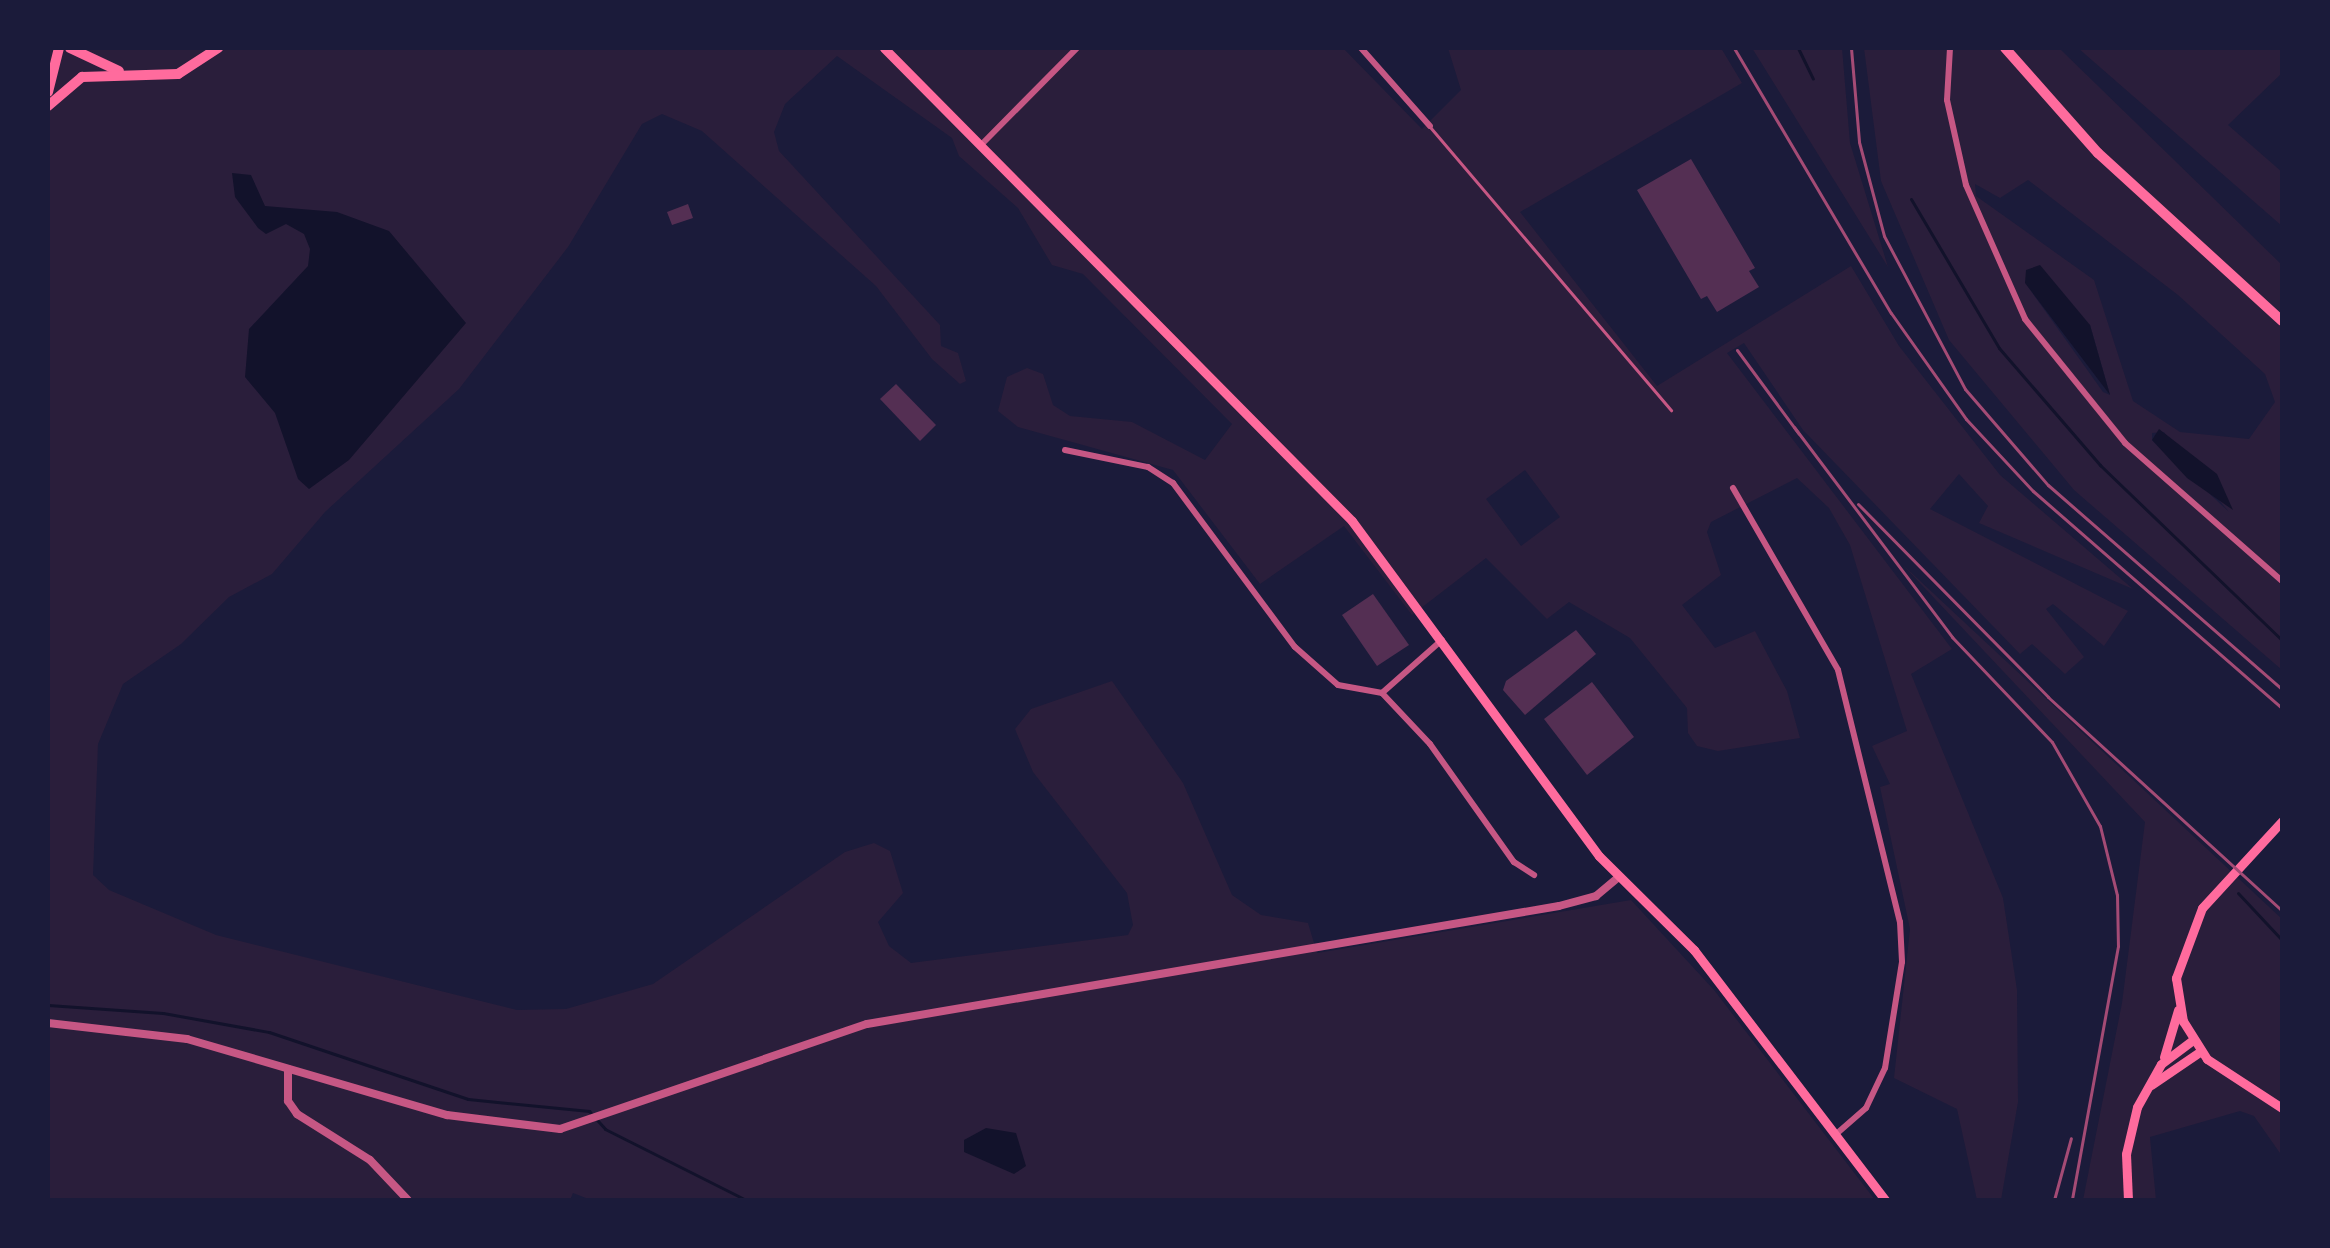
<!DOCTYPE html>
<html>
<head>
<meta charset="utf-8">
<style>
  body { margin:0 }
  #map { position:relative; width:2330px; height:1248px; overflow:hidden; background:#1b1b3a; font-family:"Exo 2",sans-serif }
  div>[style] { position:absolute }
  .green>* { inset:0; background:#2a1e3b }
  .water>* { inset:0; background:#12122b }
  .stream>* { height:3px; margin:-1.5px; padding:0 1.5px; transform-origin:1.5px; border-radius:1.5px; background:#12122b }
  .building>* { inset:0; background:#542f53 }
  .service>* { height:3px; margin:-1.5px; padding:0 1.5px; transform-origin:1.5px; border-radius:1.5px; background:#c65784 }
  .minor>* { height:6px; margin:-3px; padding:0 3px; transform-origin:3px; border-radius:3px; background:#c65784 }
  .tertiary>* { height:8px; margin:-4px; padding:0 4px; transform-origin:4px; border-radius:4px; background:#c65784 }
  .secondary>* { height:9px; margin:-4.5px; padding:0 4.5px; transform-origin:4.5px; border-radius:4.5px; background:#ff6b9d }
  .primary>* { height:10px; margin:-5px; padding:0 5px; transform-origin:5px; border-radius:5px; background:#ff6b9d }
  .trunk>* { height:10px; margin:-5px; padding:0 5px; transform-origin:5px; border-radius:5px; background:#ff6b9d }
  .rail>* { height:3px; margin:-1.5px; padding:0 1.5px; transform-origin:1.5px; border-radius:1.5px; background:#a44b75 }
  span { translate:-50% -50%; white-space:nowrap; text-align:center; line-height:1.15; -webkit-text-stroke:6px #1b1b3a; paint-order:stroke }
  .frame { position:absolute; inset:0; border:50px solid #1b1b3a; pointer-events:none }
</style>
</head>
<body>
<div id="map">
  <div class="green">
    <div style="clip-path:polygon(evenodd,48px 48px,1343px 48px,1422px 129px,1461px 90px,1448px 48px,1721px 48px,1742px 83px,1520px 212px,1657px 386px,1851px 266px,1899px 346px,2000px 475px,2133px 589px,1979px 523px,1988px 506px,1959px 474px,1930px 509px,2128px 611px,2104px 646px,2053px 604px,2046px 609px,2084px 657px,2065px 674px,2032px 644px,2020px 654px,1803px 430px,1744px 343px,1727px 353px,1952px 649px,1911px 674px,2003px 898px,2017px 990px,2018px 1102px,2001px 1200px,1977px 1200px,1957px 1109px,1894px 1078px,1910px 929px,1880px 787px,1890px 784px,1872px 746px,1907px 731px,1850px 545px,1829px 508px,1797px 478px,1711px 522px,1707px 532px,1721px 575px,1682px 605px,1715px 648px,1755px 631px,1787px 691px,1800px 738px,1718px 751px,1697px 746px,1688px 733px,1687px 708px,1630px 638px,1569px 602px,1547px 619px,1486px 558px,1412px 615px,1344px 526px,1260px 584px,1173px 470px,1018px 427px,998px 411px,1007px 377px,1027px 368px,1043px 374px,1053px 405px,1070px 416px,1132px 422px,1205px 460px,1232px 424px,1083px 274px,1052px 265px,1018px 208px,959px 156px,952px 138px,837px 56px,785px 104px,774px 132px,779px 151px,940px 325px,941px 346px,958px 353px,966px 381px,960px 384px,932px 359px,876px 286px,702px 131px,662px 114px,642px 124px,568px 247px,459px 389px,325px 512px,272px 574px,229px 597px,181px 644px,123px 684px,98px 744px,93px 875px,109px 890px,216px 935px,517px 1010px,566px 1009px,653px 984px,845px 852px,874px 843px,890px 851px,903px 893px,878px 922px,889px 946px,911px 963px,1128px 935px,1133px 925px,1127px 893px,1033px 772px,1015px 729px,1031px 709px,1112px 681px,1183px 783px,1232px 895px,1261px 915px,1308px 923px,1317px 953px,1631px 900px,1714px 990px,1875px 1200px,591px 1200px,573px 1193px,570px 1200px,48px 1200px,48px 48px,1525px 470px,1560px 517px,1521px 546px,1486px 499px,1525px 470px)"></div>
    <div style="clip-path:polygon(1752px 48px,1842px 48px,1850px 143px,1888px 267px)"></div>
    <div style="clip-path:polygon(evenodd,1864px 48px,2059px 48px,2282px 265px,2282px 670px,2074px 490px,1949px 340px,1881px 181px,1864px 48px,2028px 180px,2178px 295px,2265px 374px,2275px 402px,2249px 439px,2180px 432px,2133px 401px,2094px 280px,1976px 196px,1975px 184px,2000px 198px,2028px 180px,1864px 48px,2026px 284px,2090px 325px,2110px 395px,2103px 392px,2026px 284px,1864px 48px,2164px 432px,2170px 441px,2229px 512px,2152px 440px,2152px 433px,2164px 432px)"></div>
    <div style="clip-path:polygon(2078px 48px,2282px 48px,2282px 73px,2228px 125px,2282px 172px,2282px 226px)"></div>
    <div style="clip-path:polygon(1903px 565px,2282px 919px,2282px 1156px,2254px 1116px,2240px 1111px,2150px 1137px,2156px 1200px,2083px 1200px,2122px 1003px,2145px 822px)"></div>
  </div>
  <div class="water">
    <div style="clip-path:polygon(232px 173px,251px 175px,265px 206px,337px 212px,389px 231px,466px 323px,349px 460px,309px 489px,298px 479px,275px 413px,245px 377px,249px 329px,308px 266px,310px 249px,304px 234px,286px 224px,266px 234px,258px 228px,235px 197px)"></div>
    <div style="clip-path:polygon(2040px 265px,2090px 325px,2110px 395px,2025px 283px,2026px 270px)"></div>
    <div style="clip-path:polygon(2159px 429px,2217px 474px,2233px 510px,2187px 478px,2152px 440px)"></div>
    <div style="clip-path:polygon(986px 1128px,1016px 1133px,1026px 1166px,1014px 1174px,964px 1152px,964px 1140px)"></div>
  </div>
  <div class="stream">
    <div style="left:1798px;top:48px;width:34px;rotate:64deg"></div>
    <div style="left:1911px;top:199px;width:173px;rotate:59.4deg"></div>
    <div style="left:1999px;top:348px;width:155px;rotate:49.2deg"></div>
    <div style="left:2100px;top:465px;width:252px;rotate:43.9deg"></div>
    <div style="left:2238px;top:893px;width:64px;rotate:46.9deg"></div>
    <div style="left:48px;top:1005px;width:115px;rotate:4deg"></div>
    <div style="left:163px;top:1013px;width:108px;rotate:10.2deg"></div>
    <div style="left:269px;top:1032px;width:210px;rotate:18.6deg"></div>
    <div style="left:468px;top:1099px;width:122px;rotate:5.7deg"></div>
    <div style="left:589px;top:1111px;width:24px;rotate:48deg"></div>
    <div style="left:605px;top:1129px;width:158px;rotate:26.7deg"></div>
  </div>
  <div class="building">
    <div style="clip-path:polygon(1691px 159px,1755px 268px,1749px 271px,1759px 287px,1717px 312px,1707px 296px,1701px 299px,1637px 190px)"></div>
    <div style="clip-path:polygon(688px 204px,693px 218px,672px 225px,667px 212px)"></div>
    <div style="clip-path:polygon(896px 384px,936px 425px,920px 441px,880px 399px)"></div>
    <div style="clip-path:polygon(1373px 594px,1409px 645px,1377px 666px,1342px 615px)"></div>
    <div style="clip-path:polygon(1576px 630px,1596px 654px,1525px 715px,1503px 690px,1506px 681px)"></div>
    <div style="clip-path:polygon(1592px 682px,1634px 737px,1587px 775px,1544px 719px)"></div>
  </div>
  <div class="service">
    <div style="left:1430px;top:127px;width:372px;rotate:49.6deg"></div>
  </div>
  <div class="minor">
    <div style="left:1361px;top:48px;width:104px;rotate:48.5deg"></div>
    <div style="left:1950px;top:48px;width:52px;rotate:93.3deg"></div>
    <div style="left:1947px;top:100px;width:87px;rotate:77.4deg"></div>
    <div style="left:1966px;top:185px;width:146px;rotate:66.2deg"></div>
    <div style="left:2025px;top:319px;width:159px;rotate:51.1deg"></div>
    <div style="left:2125px;top:443px;width:209px;rotate:41.3deg"></div>
    <div style="left:980px;top:146px;width:138px;rotate:-45.3deg"></div>
    <div style="left:1065px;top:450px;width:85px;rotate:11.6deg"></div>
    <div style="left:1148px;top:467px;width:30px;rotate:33deg"></div>
    <div style="left:1173px;top:483px;width:204px;rotate:53.4deg"></div>
    <div style="left:1295px;top:647px;width:57px;rotate:41.5deg"></div>
    <div style="left:1338px;top:685px;width:45px;rotate:10.3deg"></div>
    <div style="left:1382px;top:693px;width:80px;rotate:-41.5deg"></div>
    <div style="left:1733px;top:488px;width:210px;rotate:60deg"></div>
    <div style="left:1838px;top:670px;width:260px;rotate:76.2deg"></div>
    <div style="left:1900px;top:922px;width:40px;rotate:87.1deg"></div>
    <div style="left:1902px;top:962px;width:107px;rotate:99.1deg"></div>
    <div style="left:1885px;top:1068px;width:44px;rotate:115.4deg"></div>
    <div style="left:1866px;top:1108px;width:41px;rotate:138.9deg"></div>
    <div style="left:1382px;top:693px;width:70px;rotate:46.7deg"></div>
    <div style="left:1430px;top:744px;width:145px;rotate:54.6deg"></div>
    <div style="left:1514px;top:862px;width:24px;rotate:33deg"></div>
  </div>
  <div class="tertiary">
    <div style="left:48px;top:1023px;width:140px;rotate:6.6deg"></div>
    <div style="left:187px;top:1039px;width:271px;rotate:16.3deg"></div>
    <div style="left:447px;top:1115px;width:114px;rotate:7.1deg"></div>
    <div style="left:560px;top:1129px;width:324px;rotate:-18.9deg"></div>
    <div style="left:867px;top:1024px;width:702px;rotate:-9.68deg"></div>
    <div style="left:1559px;top:906px;width:38px;rotate:-15deg"></div>
    <div style="left:1596px;top:896px;width:30px;rotate:-40deg"></div>
    <div style="left:288px;top:1069px;width:32px;rotate:90deg"></div>
    <div style="left:288px;top:1101px;width:16px;rotate:55deg"></div>
    <div style="left:297px;top:1114px;width:86px;rotate:32.2deg"></div>
    <div style="left:370px;top:1160px;width:55px;rotate:46.5deg"></div>
  </div>
  <div class="secondary">
    <div style="left:884px;top:48px;width:665px;rotate:45.3deg"></div>
    <div style="left:1352px;top:521px;width:416px;rotate:53.6deg"></div>
    <div style="left:1599px;top:856px;width:134px;rotate:44.7deg"></div>
    <div style="left:1694px;top:950px;width:315px;rotate:52.6deg"></div>
    <div style="left:2282px;top:821px;width:118px;rotate:132.6deg"></div>
    <div style="left:2202px;top:908px;width:75px;rotate:110.4deg"></div>
    <div style="left:2176px;top:978px;width:44px;rotate:80.8deg"></div>
    <div style="left:2183px;top:1021px;width:45px;rotate:57.7deg"></div>
    <div style="left:2207px;top:1059px;width:90px;rotate:33.2deg"></div>
    <div style="left:2164px;top:1057px;width:49px;rotate:-73.4deg"></div>
    <div style="left:2151px;top:1085px;width:60px;rotate:-34.2deg"></div>
    <div style="left:2128px;top:1200px;width:46px;rotate:-92.5deg"></div>
    <div style="left:2126px;top:1154px;width:48px;rotate:-76.8deg"></div>
    <div style="left:2137px;top:1107px;width:49px;rotate:-60.8deg"></div>
    <div style="left:2161px;top:1064px;width:40px;rotate:-37deg"></div>
  </div>
  <div class="primary">
    <div style="left:2005px;top:48px;width:140px;rotate:48.5deg"></div>
    <div style="left:2098px;top:153px;width:249px;rotate:42.4deg"></div>
  </div>
  <div class="trunk">
    <div style="left:70px;top:48px;width:54px;rotate:25.1deg"></div>
    <div style="left:48px;top:92px;width:45px;rotate:-76deg"></div>
    <div style="left:48px;top:106px;width:45px;rotate:-40.5deg"></div>
    <div style="left:82px;top:77px;width:96px;rotate:-1.8deg"></div>
    <div style="left:178px;top:74px;width:48px;rotate:-33deg"></div>
  </div>
  <div class="rail">
    <div style="left:1734px;top:48px;width:308px;rotate:59.4deg"></div>
    <div style="left:1891px;top:313px;width:130px;rotate:54.7deg"></div>
    <div style="left:1966px;top:419px;width:98px;rotate:47.1deg"></div>
    <div style="left:2033px;top:491px;width:330px;rotate:41.1deg"></div>
    <div style="left:1851px;top:48px;width:94px;rotate:85.1deg"></div>
    <div style="left:1859px;top:142px;width:97px;rotate:75.1deg"></div>
    <div style="left:1884px;top:236px;width:173px;rotate:62.1deg"></div>
    <div style="left:1965px;top:389px;width:127px;rotate:49.2deg"></div>
    <div style="left:2048px;top:485px;width:310px;rotate:41.1deg"></div>
    <div style="left:1737px;top:350px;width:104px;rotate:53.6deg"></div>
    <div style="left:1794px;top:427px;width:263px;rotate:53deg"></div>
    <div style="left:1952px;top:637px;width:145px;rotate:46.4deg"></div>
    <div style="left:2052px;top:742px;width:97px;rotate:60.3deg"></div>
    <div style="left:2100px;top:826px;width:71px;rotate:76.2deg"></div>
    <div style="left:2117px;top:895px;width:51px;rotate:88.9deg"></div>
    <div style="left:2118px;top:946px;width:258px;rotate:100.3deg"></div>
    <div style="left:1858px;top:504px;width:271px;rotate:45.4deg"></div>
    <div style="left:2048px;top:697px;width:317px;rotate:42.4deg"></div>
    <div style="left:2054px;top:1200px;width:64px;rotate:-74.7deg"></div>
  </div>
  <div class="frame"></div>
</div>
</body>
</html>
